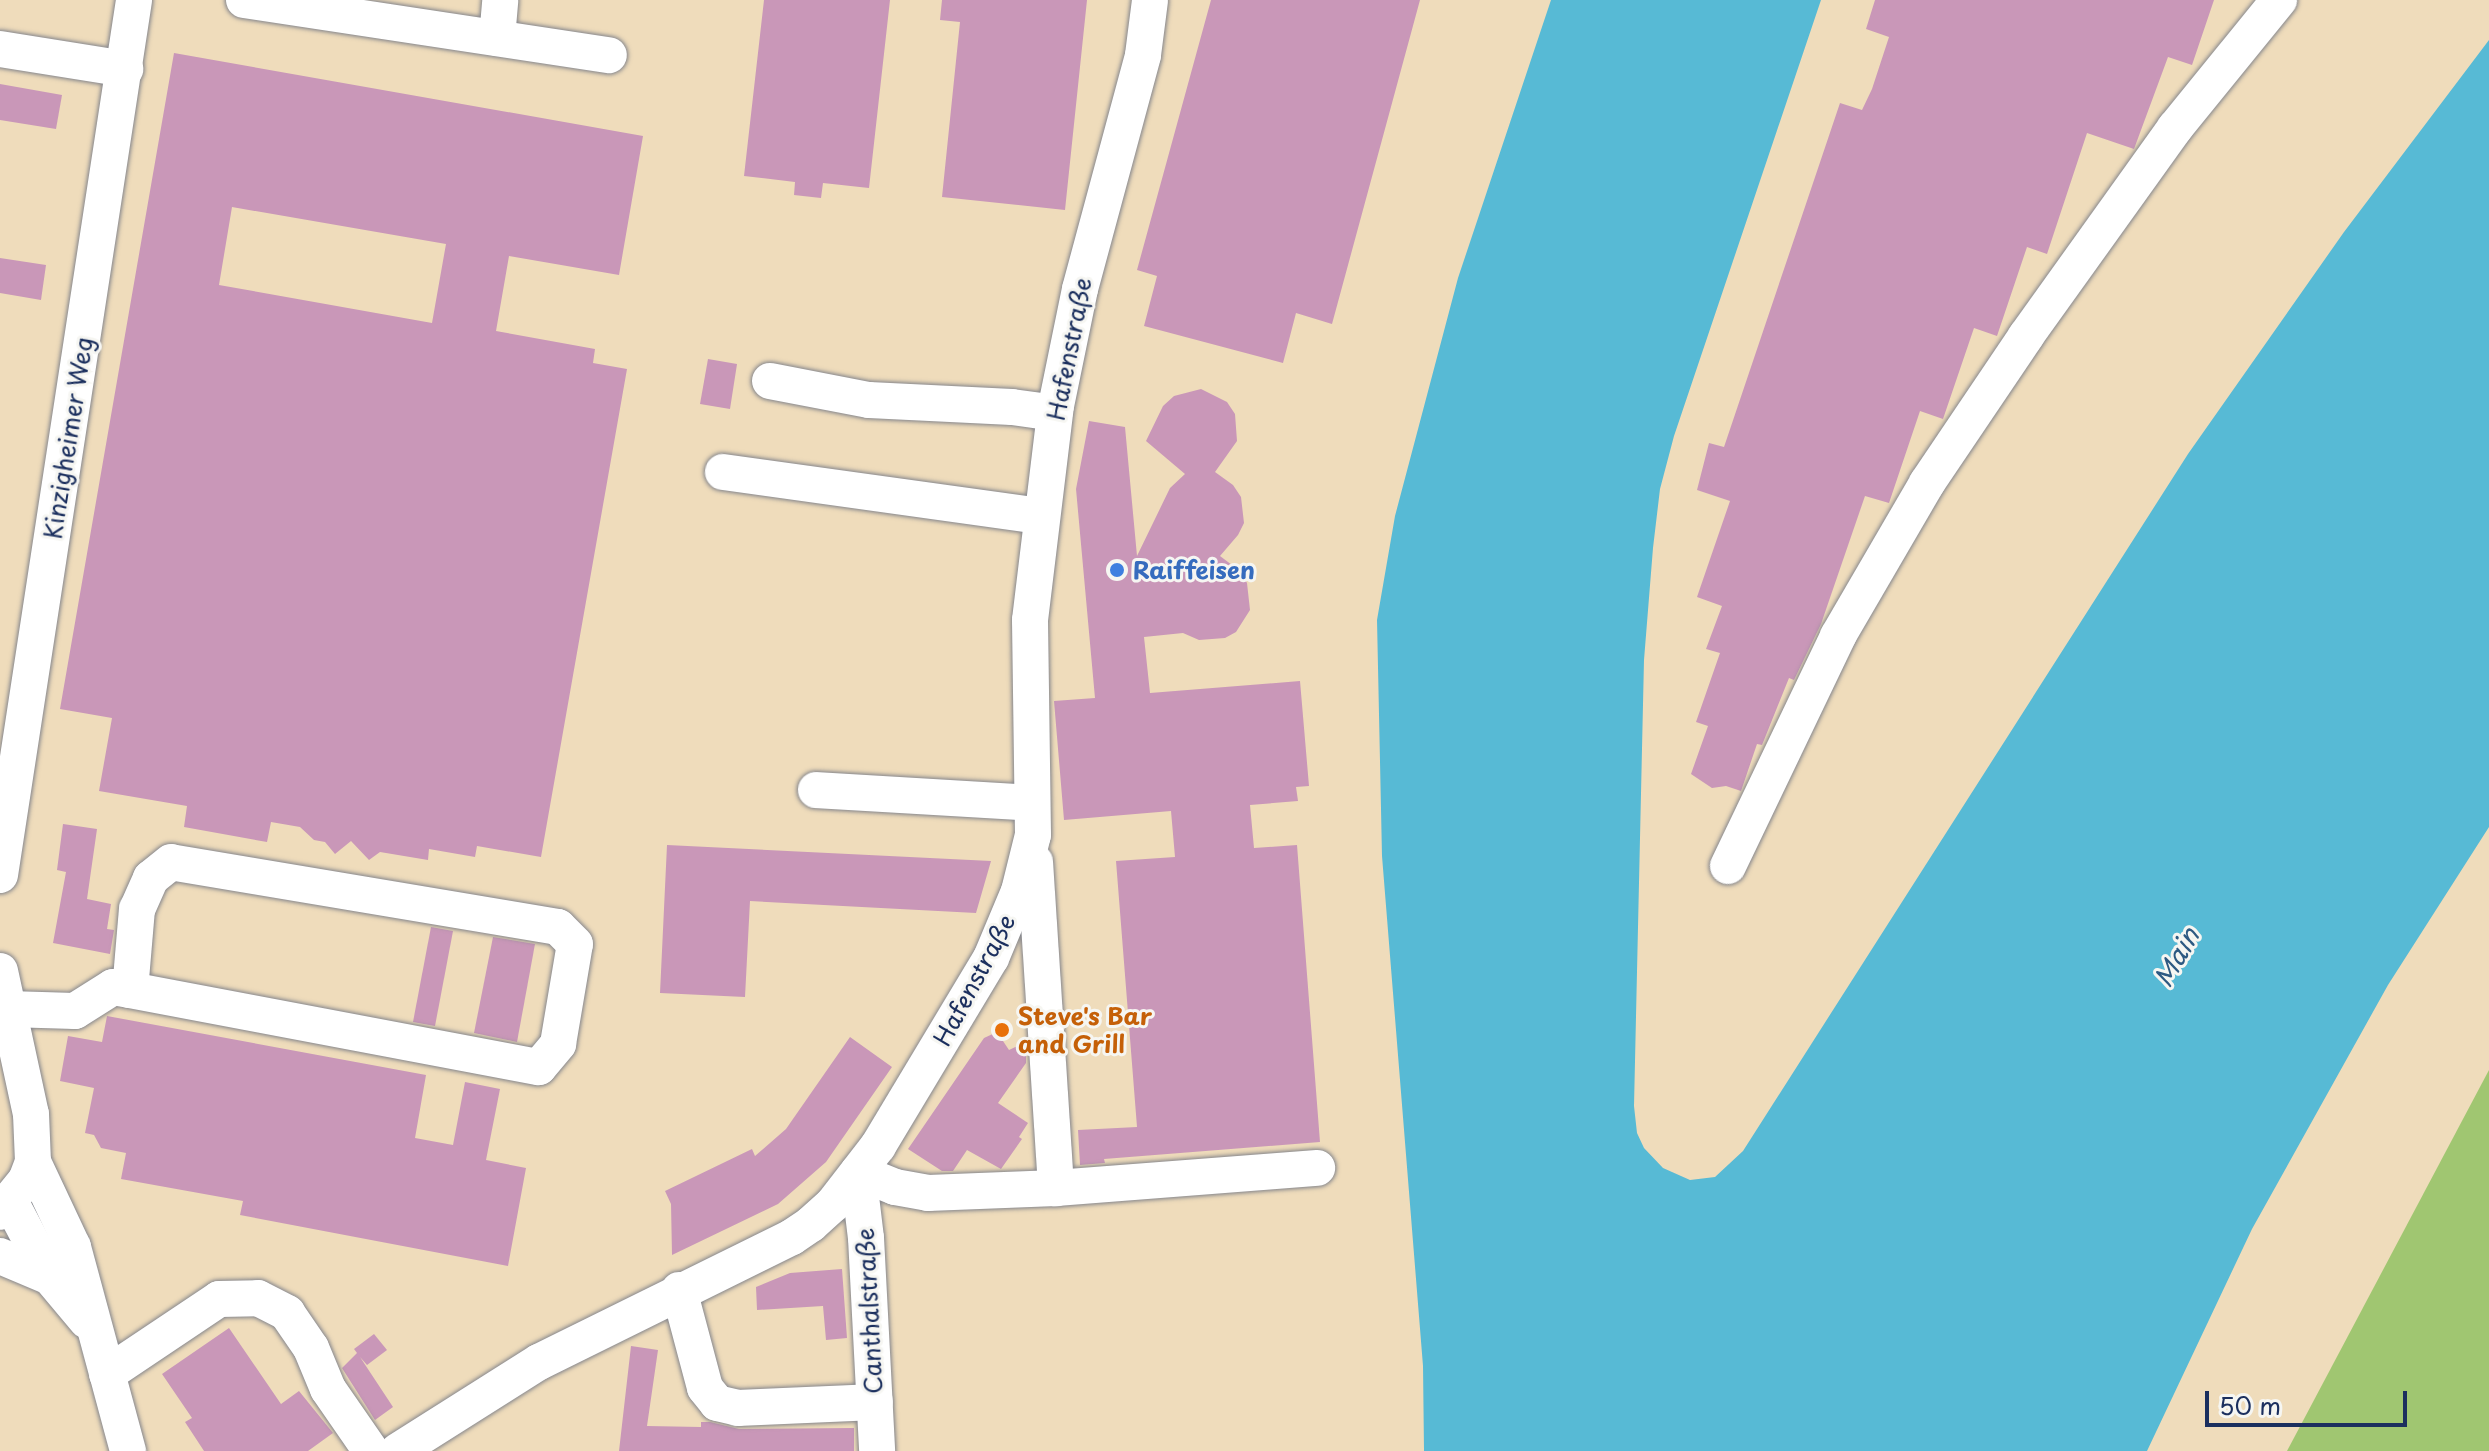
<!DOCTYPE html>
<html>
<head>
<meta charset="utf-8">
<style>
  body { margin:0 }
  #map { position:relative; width:2489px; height:1451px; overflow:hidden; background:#efdcbb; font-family:"Playpen Sans",sans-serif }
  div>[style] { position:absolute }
  .green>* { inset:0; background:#a0c671 }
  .water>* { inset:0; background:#57bad5 }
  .building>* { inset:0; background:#c997b8 }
  .roads { filter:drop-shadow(0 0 2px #85868c) drop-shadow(0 0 2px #85868c) }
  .minor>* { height:36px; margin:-18px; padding:0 18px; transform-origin:18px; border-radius:18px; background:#fff }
  .dots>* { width:22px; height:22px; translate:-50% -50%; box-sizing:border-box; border:4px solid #f6f6f2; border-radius:50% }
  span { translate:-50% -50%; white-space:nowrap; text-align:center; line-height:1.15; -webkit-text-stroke:6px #f6f6f2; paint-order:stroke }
  .street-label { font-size:24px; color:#1b2f5e }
  .shop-label { font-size:24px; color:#366cbe; font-weight:700 }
  .left { translate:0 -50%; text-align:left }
  .food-label { font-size:24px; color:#c56008; font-weight:700 }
  .water-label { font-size:26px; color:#2d5982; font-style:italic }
  .scale { position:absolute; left:2205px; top:1391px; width:202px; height:36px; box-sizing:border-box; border:4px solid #1b2f5e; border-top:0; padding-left:10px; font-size:24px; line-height:28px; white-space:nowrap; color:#1b2f5e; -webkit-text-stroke:6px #f6f6f2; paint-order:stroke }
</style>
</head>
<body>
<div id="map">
  <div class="green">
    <div style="clip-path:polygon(2489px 1070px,2489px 1451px,2287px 1451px)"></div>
  </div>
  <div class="water">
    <div style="clip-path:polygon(1551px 0,1821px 0,1674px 436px,1660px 489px,1653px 548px,1644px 660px,1634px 1106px,1637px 1133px,1644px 1148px,1663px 1168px,1690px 1180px,1715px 1177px,1743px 1151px,2188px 454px,2344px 232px,2489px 40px,2489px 827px,2388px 985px,2252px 1229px,2147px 1451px,1424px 1451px,1423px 1366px,1382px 856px,1377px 620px,1395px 516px,1458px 278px)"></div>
  </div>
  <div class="building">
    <div style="clip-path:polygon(764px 0,890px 0,869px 188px,823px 183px,821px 198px,794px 195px,795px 182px,744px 176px)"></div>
    <div style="clip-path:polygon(942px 0,1087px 0,1065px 210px,942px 197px,960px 22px,940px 20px)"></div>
    <div style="clip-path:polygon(1211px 0,1420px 0,1332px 324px,1296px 313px,1283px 363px,1144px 326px,1157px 276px,1137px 270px)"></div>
    <div style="clip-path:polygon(1875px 0,2214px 0,2192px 65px,2168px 57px,2134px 149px,2087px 133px,2047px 254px,2027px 247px,1997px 336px,1974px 328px,1943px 419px,1920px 411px,1889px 503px,1865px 496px,1821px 624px,1794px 680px,1789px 678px,1762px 745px,1757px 744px,1741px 791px,1726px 786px,1712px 788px,1691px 774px,1708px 726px,1696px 722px,1720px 653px,1706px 649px,1722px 606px,1697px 597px,1730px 501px,1697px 490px,1709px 443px,1724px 447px,1840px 103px,1862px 110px,1872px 89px,1889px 37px,1866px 29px)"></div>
    <div style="clip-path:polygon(evenodd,174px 53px,643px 136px,619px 275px,509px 256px,496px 331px,595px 349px,593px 363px,627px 369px,541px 857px,477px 846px,475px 857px,429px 849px,428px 860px,380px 852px,369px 860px,351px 841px,335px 854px,325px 842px,314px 840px,300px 827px,271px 822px,267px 842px,184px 827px,187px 806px,99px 791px,112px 718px,60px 709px,174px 53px,232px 207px,446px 244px,432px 323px,219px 285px,232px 207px)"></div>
    <div style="clip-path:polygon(0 84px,62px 95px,56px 129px,0 120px)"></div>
    <div style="clip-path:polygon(0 258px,46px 265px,41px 300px,0 293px)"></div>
    <div style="clip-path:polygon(708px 359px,737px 364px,730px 409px,700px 404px)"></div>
    <div style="clip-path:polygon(1201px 389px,1227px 402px,1235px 414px,1237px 441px,1215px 472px,1233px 485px,1241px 497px,1244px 523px,1238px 535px,1220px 556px,1240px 571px,1247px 583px,1250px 610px,1236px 632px,1225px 638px,1199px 640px,1183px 633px,1144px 637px,1150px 693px,1300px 681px,1309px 786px,1296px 787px,1298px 801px,1250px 805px,1254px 848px,1297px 845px,1320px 1142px,1104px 1159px,1105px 1163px,1080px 1165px,1078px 1130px,1137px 1127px,1116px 861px,1175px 857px,1171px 811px,1064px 820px,1054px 701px,1095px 698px,1076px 489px,1089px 421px,1125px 427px,1137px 556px,1170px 488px,1185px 474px,1146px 441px,1163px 406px,1174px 396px)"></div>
    <div style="clip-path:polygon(63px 824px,97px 829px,87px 899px,111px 904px,107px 929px,114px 930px,110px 954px,53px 943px,66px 872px,57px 870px)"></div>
    <div style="clip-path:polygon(667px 845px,991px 861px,976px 913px,750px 901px,745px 997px,660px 993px)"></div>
    <div style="clip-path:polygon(431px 927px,453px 931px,435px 1026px,413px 1022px)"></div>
    <div style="clip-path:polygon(493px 937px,535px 944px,517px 1042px,474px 1033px)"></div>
    <div style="clip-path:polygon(107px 1016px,426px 1075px,415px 1138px,453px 1145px,465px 1082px,500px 1089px,486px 1160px,526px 1168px,508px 1266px,240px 1215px,243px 1201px,121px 1179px,126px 1153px,101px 1148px,94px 1135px,85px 1133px,94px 1088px,60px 1081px,68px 1036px,102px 1042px)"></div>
    <div style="clip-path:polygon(997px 1032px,1009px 1050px,1026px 1042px,1026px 1063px,998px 1103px,1028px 1123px,1019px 1137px,1022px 1139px,1001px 1169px,967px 1150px,953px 1171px,942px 1171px,908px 1149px,984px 1038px)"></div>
    <div style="clip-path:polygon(850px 1037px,892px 1067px,826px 1162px,778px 1204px,672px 1255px,671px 1204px,665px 1191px,752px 1149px,755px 1156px,786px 1129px)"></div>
    <div style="clip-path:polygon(842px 1269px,847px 1338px,826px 1340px,823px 1306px,757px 1310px,756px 1287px,790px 1273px)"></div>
    <div style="clip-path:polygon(229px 1328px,281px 1404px,299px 1391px,333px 1433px,308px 1451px,204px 1451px,185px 1422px,192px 1418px,162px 1374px)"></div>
    <div style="clip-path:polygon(374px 1334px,387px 1350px,367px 1365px,360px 1357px,393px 1407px,375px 1420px,342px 1368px,357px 1353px,354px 1349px)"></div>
    <div style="clip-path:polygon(631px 1346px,658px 1350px,647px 1426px,701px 1427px,701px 1422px,710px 1422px,739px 1429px,854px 1428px,854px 1451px,619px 1451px)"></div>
  </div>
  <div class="roads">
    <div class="minor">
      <div style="left:244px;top:0;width:369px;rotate:8.6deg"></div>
      <div style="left:497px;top:38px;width:38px;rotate:-85deg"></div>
      <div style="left:0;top:49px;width:127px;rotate:9.1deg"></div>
      <div style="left:770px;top:381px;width:101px;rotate:10.9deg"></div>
      <div style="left:869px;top:400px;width:143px;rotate:2.8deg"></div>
      <div style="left:1012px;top:407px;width:43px;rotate:7.9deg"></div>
      <div style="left:723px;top:472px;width:321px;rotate:7.9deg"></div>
      <div style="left:816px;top:790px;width:216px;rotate:3.4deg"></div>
      <div style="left:1035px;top:862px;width:327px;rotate:86.3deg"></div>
      <div style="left:1728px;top:866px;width:255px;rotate:-64.4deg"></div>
      <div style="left:1838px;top:636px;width:177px;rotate:-59.8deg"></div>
      <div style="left:1927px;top:483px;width:177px;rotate:-56deg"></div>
      <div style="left:2026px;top:336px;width:256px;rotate:-54.4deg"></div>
      <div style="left:2175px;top:128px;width:165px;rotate:-50.9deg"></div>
      <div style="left:0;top:875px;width:885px;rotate:-81.29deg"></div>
      <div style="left:0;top:971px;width:146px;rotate:77.8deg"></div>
      <div style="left:31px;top:1114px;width:48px;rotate:87.6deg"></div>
      <div style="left:33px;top:1162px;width:19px;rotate:111deg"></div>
      <div style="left:26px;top:1180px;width:41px;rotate:129.1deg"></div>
      <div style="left:8px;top:1009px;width:67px;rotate:1.7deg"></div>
      <div style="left:75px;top:1011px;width:45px;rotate:-32.3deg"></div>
      <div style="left:113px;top:987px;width:17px;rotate:10deg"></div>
      <div style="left:130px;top:990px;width:416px;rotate:10.7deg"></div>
      <div style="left:539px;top:1067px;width:30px;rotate:-50deg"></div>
      <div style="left:558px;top:1044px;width:101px;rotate:-80.4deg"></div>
      <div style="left:575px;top:944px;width:24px;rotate:-135deg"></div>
      <div style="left:558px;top:927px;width:392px;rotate:-170.5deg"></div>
      <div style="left:171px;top:862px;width:26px;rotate:141deg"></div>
      <div style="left:151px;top:878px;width:34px;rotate:114deg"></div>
      <div style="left:137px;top:909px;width:81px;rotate:94.9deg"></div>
      <div style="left:33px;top:1162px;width:94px;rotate:64.8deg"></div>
      <div style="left:73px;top:1247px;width:211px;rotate:74.9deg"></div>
      <div style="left:858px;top:1172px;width:40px;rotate:22deg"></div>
      <div style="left:895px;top:1187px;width:34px;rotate:10deg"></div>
      <div style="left:928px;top:1193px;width:128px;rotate:-2.2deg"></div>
      <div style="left:1056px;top:1188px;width:262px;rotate:-4.4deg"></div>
      <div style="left:858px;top:1172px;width:66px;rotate:83.1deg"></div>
      <div style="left:866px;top:1238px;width:213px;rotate:87deg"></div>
      <div style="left:10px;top:1201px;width:86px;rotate:62.2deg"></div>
      <div style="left:0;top:1256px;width:54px;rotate:22.8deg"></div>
      <div style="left:50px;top:1277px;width:57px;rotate:49.9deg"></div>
      <div style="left:679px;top:1290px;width:101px;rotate:75.1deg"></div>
      <div style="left:705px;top:1388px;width:19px;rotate:51deg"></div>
      <div style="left:717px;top:1403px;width:22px;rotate:13deg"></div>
      <div style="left:738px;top:1408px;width:137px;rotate:-2.5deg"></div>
      <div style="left:107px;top:1374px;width:135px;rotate:-33.8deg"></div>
      <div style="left:219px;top:1299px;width:39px;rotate:-1deg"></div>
      <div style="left:258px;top:1298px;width:33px;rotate:27deg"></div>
      <div style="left:287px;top:1313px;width:42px;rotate:55.6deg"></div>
      <div style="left:311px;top:1348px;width:44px;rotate:67.5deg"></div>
      <div style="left:328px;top:1389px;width:75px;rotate:55.3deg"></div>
      <div style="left:398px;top:1451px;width:167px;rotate:-32.3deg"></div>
      <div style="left:539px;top:1362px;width:282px;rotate:-26.3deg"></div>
      <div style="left:792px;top:1237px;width:23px;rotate:-34deg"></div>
      <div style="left:811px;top:1224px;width:30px;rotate:-42deg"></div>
      <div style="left:833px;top:1204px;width:73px;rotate:-52.2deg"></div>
      <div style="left:878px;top:1146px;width:219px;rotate:-59deg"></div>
      <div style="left:991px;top:958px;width:73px;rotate:-67.3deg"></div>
      <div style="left:1019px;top:891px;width:58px;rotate:-76deg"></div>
      <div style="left:1033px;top:835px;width:215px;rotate:-90.8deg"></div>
      <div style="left:1030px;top:620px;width:216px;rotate:-83.1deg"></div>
      <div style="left:1056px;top:406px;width:119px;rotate:-78.4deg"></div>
      <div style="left:1080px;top:289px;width:242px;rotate:-74.9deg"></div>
      <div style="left:1143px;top:55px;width:55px;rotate:-82.7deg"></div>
    </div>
  </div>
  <div class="dots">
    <div style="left:1117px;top:570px;background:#3f7fe0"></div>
    <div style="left:1002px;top:1030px;background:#e8710a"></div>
  </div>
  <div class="street-label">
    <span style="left:1069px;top:349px;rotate:-79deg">Hafenstraße</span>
    <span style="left:68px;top:438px;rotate:-81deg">Kinzigheimer Weg</span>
    <span style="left:974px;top:980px;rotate:-62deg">Hafenstraße</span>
    <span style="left:869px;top:1311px;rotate:-93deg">Canthalstraße</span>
  </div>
  <div class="shop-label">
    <span class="left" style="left:1133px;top:570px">Raiffeisen</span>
  </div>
  <div class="food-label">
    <span class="left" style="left:1018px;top:1030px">Steve's Bar<br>and Grill</span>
  </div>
  <div class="water-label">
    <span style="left:2176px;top:957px;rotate:-60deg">Main</span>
  </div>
  <div class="scale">50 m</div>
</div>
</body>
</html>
